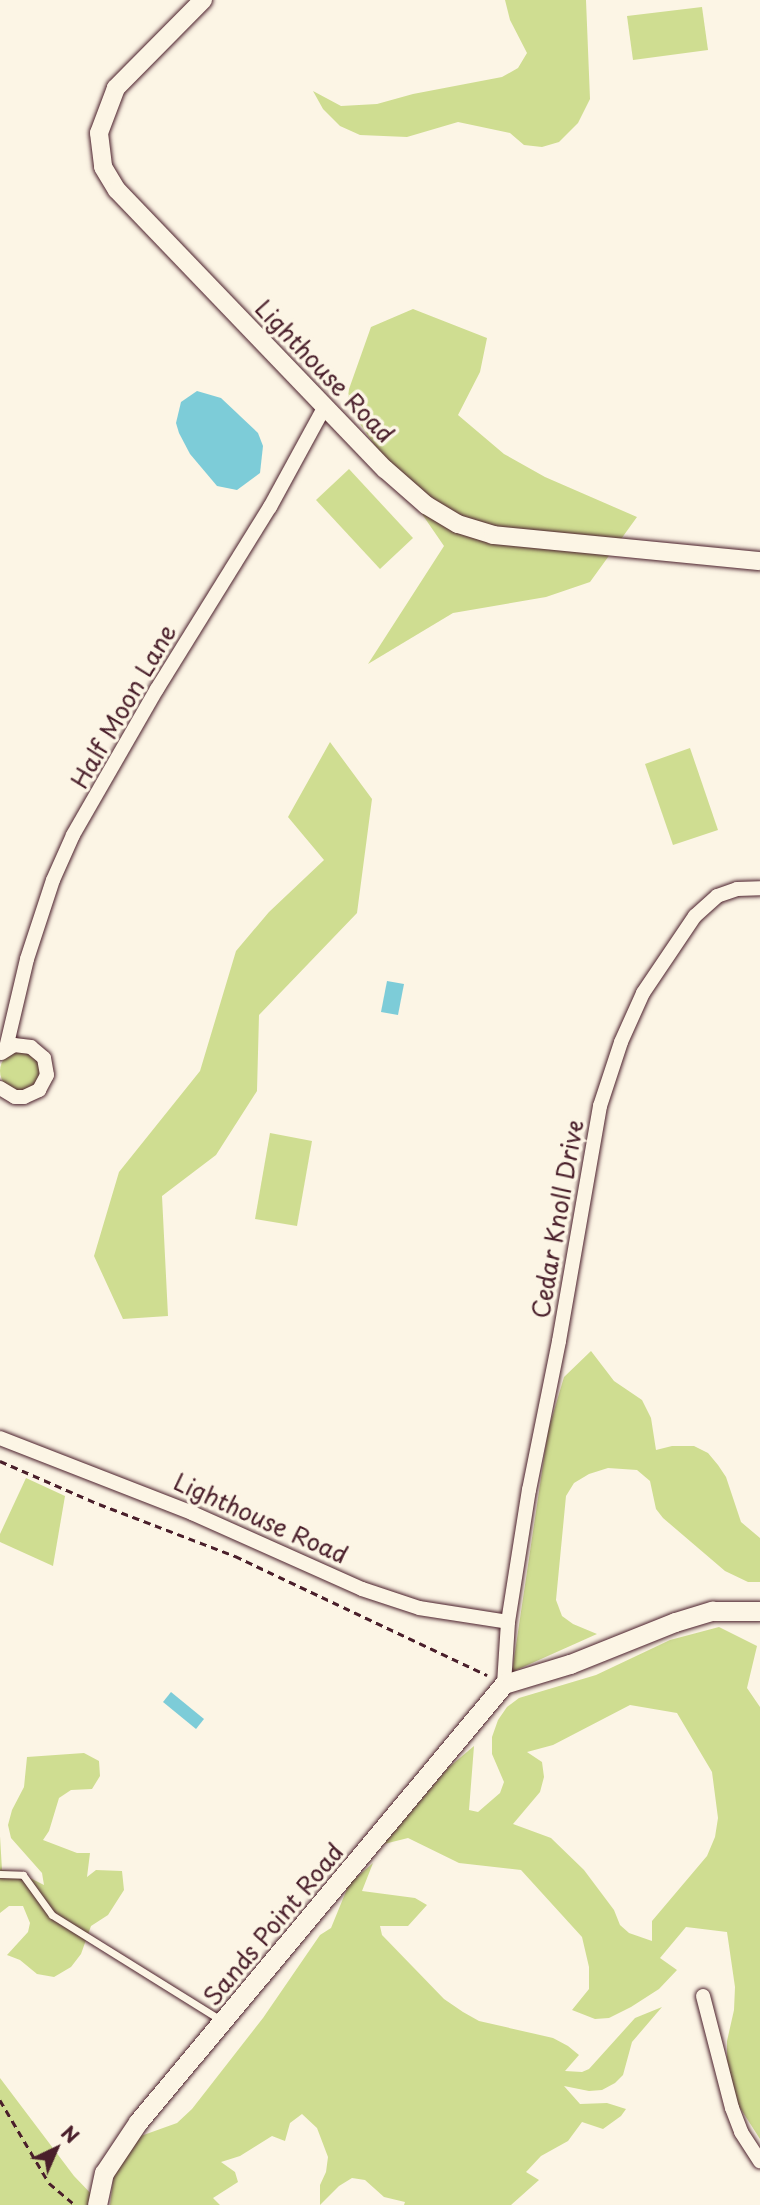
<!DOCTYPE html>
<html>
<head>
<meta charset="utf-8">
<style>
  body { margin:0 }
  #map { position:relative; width:760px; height:2205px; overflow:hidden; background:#fcf5e5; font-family:"Playpen Sans",sans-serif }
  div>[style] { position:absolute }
  .green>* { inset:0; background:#cfdd91 }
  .round { border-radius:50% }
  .water>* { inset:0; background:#7dccd8 }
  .path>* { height:2.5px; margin-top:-1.25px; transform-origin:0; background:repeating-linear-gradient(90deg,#4a1f2b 0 7px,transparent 0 12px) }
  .roads { filter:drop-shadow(0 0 2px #4a1f2b) drop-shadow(0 0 2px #4a1f2b) }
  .service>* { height:7px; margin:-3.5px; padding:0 3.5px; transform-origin:3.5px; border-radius:3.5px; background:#fcf5e5 }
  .minor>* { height:14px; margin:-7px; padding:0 7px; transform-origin:7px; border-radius:7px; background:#fcf5e5 }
  .tertiary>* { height:18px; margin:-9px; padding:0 9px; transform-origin:9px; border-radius:9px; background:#fcf5e5 }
  .secondary>* { height:19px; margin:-9.5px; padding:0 9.5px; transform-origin:9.5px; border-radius:9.5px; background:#fcf5e5 }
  span { translate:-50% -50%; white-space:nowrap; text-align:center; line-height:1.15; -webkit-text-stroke:7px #fcf5e5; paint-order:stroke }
  .street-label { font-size:24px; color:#4a1f2b }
  .north { position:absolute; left:21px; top:2114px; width:70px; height:70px; -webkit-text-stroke:5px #fcf5e5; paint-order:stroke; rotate:44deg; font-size:19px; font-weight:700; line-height:28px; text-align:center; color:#4a1f2b }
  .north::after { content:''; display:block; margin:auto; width:24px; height:32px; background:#4a1f2b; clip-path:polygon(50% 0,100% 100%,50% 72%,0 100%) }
</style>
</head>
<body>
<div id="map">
  <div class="green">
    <div style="clip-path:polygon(505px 0,586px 0,590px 99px,578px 123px,559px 142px,542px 147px,524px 145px,510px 133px,458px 122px,407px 137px,360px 135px,340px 126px,323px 109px,313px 91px,341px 106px,377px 104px,413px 94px,502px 77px,518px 68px,527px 53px,510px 20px)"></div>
    <div style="clip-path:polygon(702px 7px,708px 50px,633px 60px,627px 16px)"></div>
    <div style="clip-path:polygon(413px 309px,487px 338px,480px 372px,458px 415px,504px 454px,545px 477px,637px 517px,590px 582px,546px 597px,453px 613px,368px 664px,444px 546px,347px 405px,349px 389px,371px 327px)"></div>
    <div style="clip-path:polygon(349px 469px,413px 538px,380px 569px,316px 500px)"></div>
    <div style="clip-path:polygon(330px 742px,372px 799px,357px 913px,259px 1015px,257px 1091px,216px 1155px,162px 1196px,168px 1316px,123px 1319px,94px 1256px,119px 1172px,200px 1071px,236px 951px,269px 912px,324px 860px,288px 817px)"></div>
    <div style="clip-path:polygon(690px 748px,718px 830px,673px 845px,645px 764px)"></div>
    <div class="round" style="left:0;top:1051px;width:40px;height:40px"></div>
    <div style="clip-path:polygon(270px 1133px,312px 1141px,297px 1226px,255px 1219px)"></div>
    <div style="clip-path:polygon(591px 1351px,614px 1381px,642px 1400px,651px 1418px,656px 1450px,672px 1446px,694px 1446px,708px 1453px,718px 1465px,726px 1477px,741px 1522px,760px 1538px,760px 1582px,748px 1582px,725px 1571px,663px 1518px,656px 1509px,650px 1481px,637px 1470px,608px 1468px,589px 1474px,574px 1483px,566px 1496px,556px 1600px,562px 1616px,573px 1624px,597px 1634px,512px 1672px,548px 1431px,564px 1377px)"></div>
    <div style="clip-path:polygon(26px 1478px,65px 1496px,53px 1566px,0 1542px,0 1534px)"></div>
    <div style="clip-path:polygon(evenodd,719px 1627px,757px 1646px,747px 1688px,760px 1707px,760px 2139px,735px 2100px,727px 2069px,727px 2041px,734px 2010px,735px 1987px,727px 1932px,686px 1927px,660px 1958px,677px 1970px,659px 1989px,631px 2007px,609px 2018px,595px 2019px,572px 2010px,589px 1989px,589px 1967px,582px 1937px,521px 1870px,459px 1863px,408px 1838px,384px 1844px,448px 1768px,474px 1746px,469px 1810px,478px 1812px,500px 1793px,504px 1782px,492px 1754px,492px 1737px,498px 1720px,507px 1707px,519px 1698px,596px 1675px,670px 1640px,719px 1627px,630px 1705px,677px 1713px,712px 1772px,718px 1818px,715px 1837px,707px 1856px,652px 1921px,652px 1941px,629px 1933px,620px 1925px,614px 1910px,584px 1870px,551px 1838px,513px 1824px,540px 1792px,544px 1777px,542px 1762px,527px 1752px,553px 1745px,630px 1705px)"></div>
    <div style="clip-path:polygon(84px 1753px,99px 1761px,100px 1776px,92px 1789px,71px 1790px,59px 1798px,49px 1831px,43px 1840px,77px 1853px,90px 1853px,87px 1877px,96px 1870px,122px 1871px,124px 1890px,108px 1915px,91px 1926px,81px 1954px,71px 1967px,54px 1977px,37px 1974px,20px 1960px,7px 1955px,28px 1932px,30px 1923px,23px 1906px,9px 1906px,0 1913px,0 1836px,2px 1870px,18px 1872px,44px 1885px,42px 1873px,11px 1838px,8px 1825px,12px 1810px,24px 1787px,27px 1757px)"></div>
    <div style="clip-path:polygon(373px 1863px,362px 1891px,415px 1898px,427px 1905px,408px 1926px,380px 1926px,382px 1935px,444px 1999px,463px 2012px,479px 2021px,553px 2038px,568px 2046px,579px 2055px,565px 2071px,582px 2072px,589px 2069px,635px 2018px,662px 2007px,632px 2042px,623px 2075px,615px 2083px,602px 2090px,589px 2091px,564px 2086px,580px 2104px,607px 2103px,626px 2109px,621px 2116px,603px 2129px,582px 2122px,568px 2141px,541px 2156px,526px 2172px,539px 2180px,511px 2205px,404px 2205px,405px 2202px,384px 2197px,365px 2180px,352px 2178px,339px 2186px,320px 2205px,320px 2185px,326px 2172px,328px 2157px,317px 2128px,302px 2114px,290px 2123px,285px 2141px,272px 2136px,240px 2156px,221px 2162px,235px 2172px,238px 2182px,213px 2198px,220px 2205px,110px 2205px,115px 2165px,138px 2137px,177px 2123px,192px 2109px,263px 2018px,320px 1935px,331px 1928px,349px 1884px)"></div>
    <div style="clip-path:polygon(0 2078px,74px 2176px,98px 2201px,98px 2205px,0 2205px)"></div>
  </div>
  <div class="water">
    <div style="clip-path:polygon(197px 391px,221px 398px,258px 433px,263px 446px,260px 473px,237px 490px,217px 486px,190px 454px,179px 433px,176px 423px,181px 402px)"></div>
    <div style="clip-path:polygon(387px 981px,404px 984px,398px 1015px,381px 1012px)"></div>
    <div style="clip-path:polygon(171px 1692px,204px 1719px,196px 1729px,163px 1702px)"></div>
  </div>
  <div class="path">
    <div style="left:0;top:1461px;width:108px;rotate:23.5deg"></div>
    <div style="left:99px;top:1504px;width:146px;rotate:20.9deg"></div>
    <div style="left:235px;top:1556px;width:279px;rotate:25.3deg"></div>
    <div style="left:0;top:2100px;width:96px;rotate:59.4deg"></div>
    <div style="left:49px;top:2183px;width:34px;rotate:40deg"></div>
  </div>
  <div class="roads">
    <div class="service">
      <div style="left:0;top:1874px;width:23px;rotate:2deg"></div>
      <div style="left:23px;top:1875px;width:49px;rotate:54.1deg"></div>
      <div style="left:52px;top:1915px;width:200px;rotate:31.9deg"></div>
    </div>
    <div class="minor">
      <div style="left:6px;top:1048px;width:91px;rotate:-76.7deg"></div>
      <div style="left:27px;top:959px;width:83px;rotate:-71.8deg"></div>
      <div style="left:53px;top:880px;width:49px;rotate:-66deg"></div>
      <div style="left:73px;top:835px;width:168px;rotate:-60.1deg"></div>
      <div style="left:157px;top:689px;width:214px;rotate:-58.2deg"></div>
      <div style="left:270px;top:507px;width:115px;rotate:-61.4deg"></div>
      <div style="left:0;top:1088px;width:17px;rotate:31deg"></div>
      <div style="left:15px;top:1097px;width:9px"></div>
      <div style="left:24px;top:1097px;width:17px;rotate:-25deg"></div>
      <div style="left:39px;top:1090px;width:17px;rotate:-62deg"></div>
      <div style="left:47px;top:1075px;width:17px;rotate:-100deg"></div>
      <div style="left:44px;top:1058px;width:17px;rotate:-140deg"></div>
      <div style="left:31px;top:1047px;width:17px;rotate:-173deg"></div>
      <div style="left:14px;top:1045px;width:15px;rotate:148deg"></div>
      <div style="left:0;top:1438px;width:206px;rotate:21.3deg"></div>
      <div style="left:192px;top:1513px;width:186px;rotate:24.1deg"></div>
      <div style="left:362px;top:1589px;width:60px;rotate:18.4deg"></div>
      <div style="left:419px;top:1608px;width:90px;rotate:8.9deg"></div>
      <div style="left:504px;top:1684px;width:62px;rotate:-86.3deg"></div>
      <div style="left:508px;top:1622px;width:134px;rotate:-81deg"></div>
      <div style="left:529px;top:1490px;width:152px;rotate:-78.6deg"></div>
      <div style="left:559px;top:1341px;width:239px;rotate:-80.1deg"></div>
      <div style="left:600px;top:1106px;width:67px;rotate:-71.8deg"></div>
      <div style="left:621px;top:1042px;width:54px;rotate:-65.8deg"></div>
      <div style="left:643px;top:993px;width:93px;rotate:-56deg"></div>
      <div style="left:695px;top:916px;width:30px;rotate:-42deg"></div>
      <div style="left:717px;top:896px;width:21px;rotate:-19deg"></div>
      <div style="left:737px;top:889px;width:23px;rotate:-2deg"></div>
      <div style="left:703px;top:1996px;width:116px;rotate:75.5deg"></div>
      <div style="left:732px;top:2108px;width:26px;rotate:69deg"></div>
      <div style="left:741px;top:2132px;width:35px;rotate:57deg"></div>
    </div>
    <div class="tertiary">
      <div style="left:203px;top:0;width:124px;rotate:134.7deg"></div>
      <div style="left:116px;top:88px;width:48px;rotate:110.7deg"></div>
      <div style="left:99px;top:133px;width:34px;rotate:83deg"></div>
      <div style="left:103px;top:167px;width:27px;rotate:59deg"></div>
      <div style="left:117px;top:190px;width:387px;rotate:46.2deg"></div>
      <div style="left:385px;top:469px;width:55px;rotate:41.3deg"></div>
      <div style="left:426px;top:505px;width:37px;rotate:31deg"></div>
      <div style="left:458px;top:524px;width:37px;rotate:17deg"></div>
      <div style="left:493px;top:535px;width:268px;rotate:5.6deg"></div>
    </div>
    <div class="secondary">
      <div style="left:97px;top:2205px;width:33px;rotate:-78deg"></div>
      <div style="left:104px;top:2173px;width:61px;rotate:-56.3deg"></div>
      <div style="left:138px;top:2122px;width:571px;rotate:-50.12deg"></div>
      <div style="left:504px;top:1684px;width:69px;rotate:-16.9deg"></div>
      <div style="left:570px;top:1664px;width:113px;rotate:-21.8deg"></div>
      <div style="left:675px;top:1622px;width:39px;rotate:-17deg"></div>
      <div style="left:712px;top:1611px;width:48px"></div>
    </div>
  </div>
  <div class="street-label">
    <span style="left:325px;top:371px;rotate:46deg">Lighthouse Road</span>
    <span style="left:123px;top:706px;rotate:-60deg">Half Moon Lane</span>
    <span style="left:557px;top:1219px;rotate:-80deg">Cedar Knoll Drive</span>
    <span style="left:261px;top:1518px;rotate:24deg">Lighthouse Road</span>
    <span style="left:273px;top:1924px;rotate:-50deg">Sands Point Road</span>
  </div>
  <div class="north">N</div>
</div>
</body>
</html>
